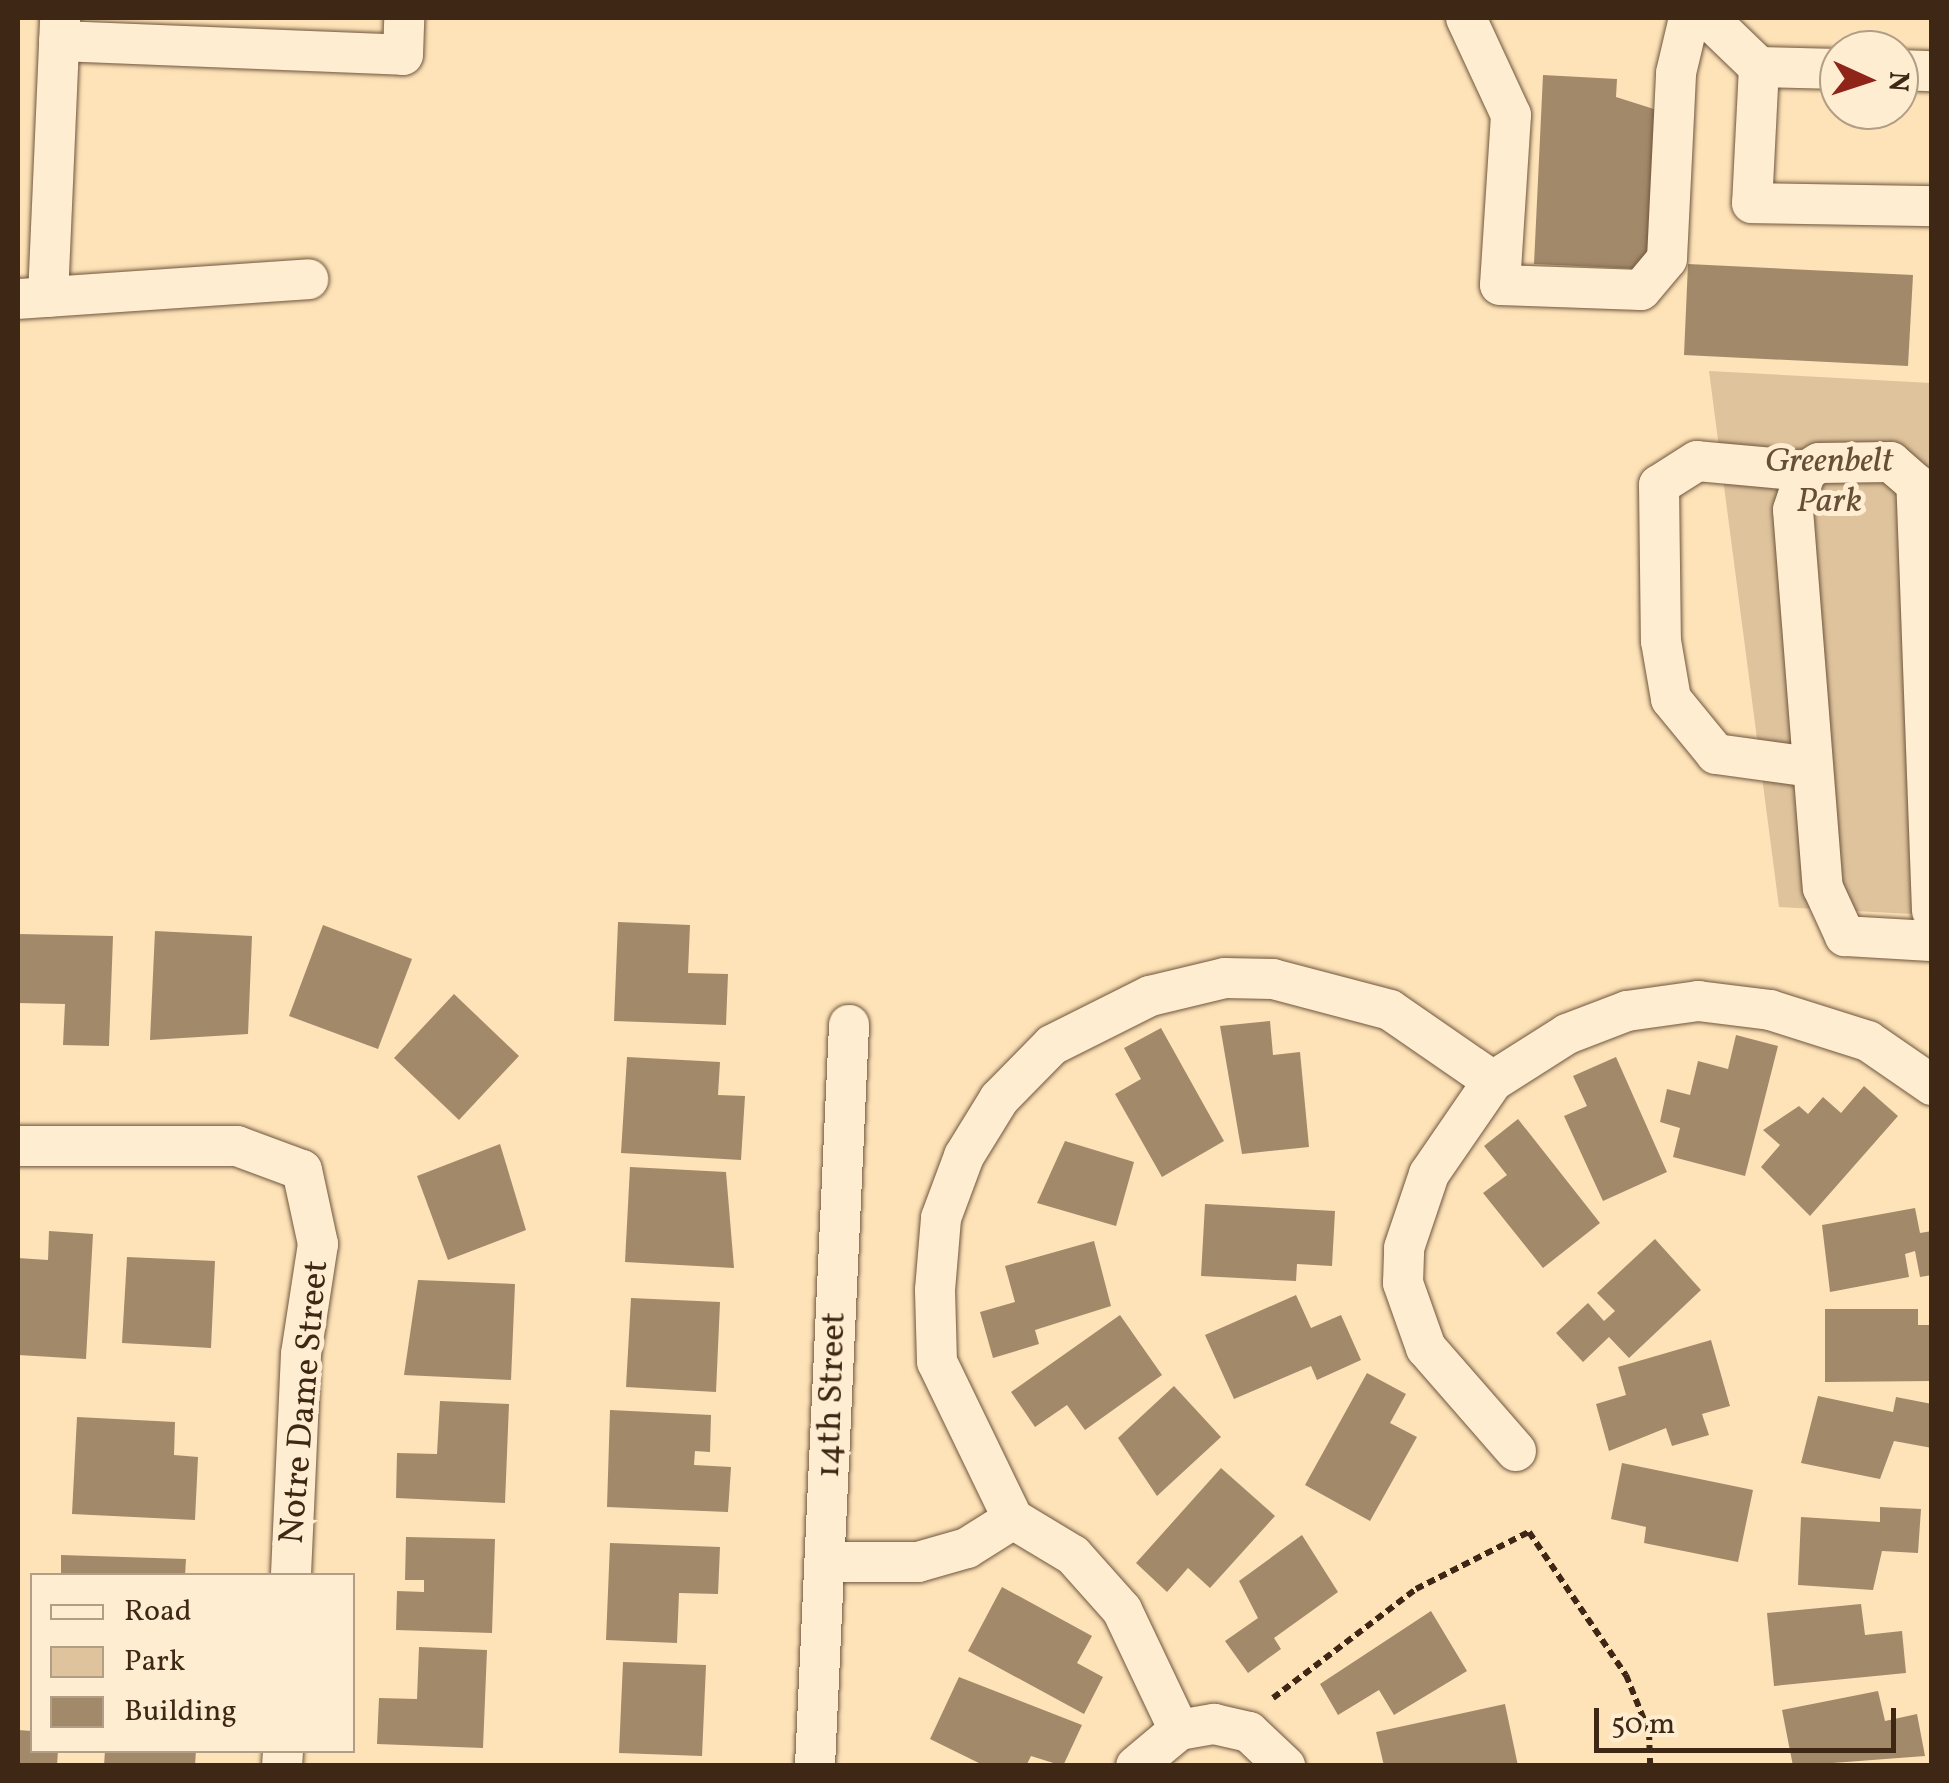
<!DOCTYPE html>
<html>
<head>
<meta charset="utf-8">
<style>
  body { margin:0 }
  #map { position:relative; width:1949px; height:1783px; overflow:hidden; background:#fee3b8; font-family:Vollkorn,serif }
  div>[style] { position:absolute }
  .green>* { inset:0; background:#dec39c }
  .building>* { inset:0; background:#a2896a }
  .path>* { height:6px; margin-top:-3px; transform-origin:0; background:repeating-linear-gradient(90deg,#3f2715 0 8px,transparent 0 13px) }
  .roads { filter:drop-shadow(0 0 2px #6f563e) drop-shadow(0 0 2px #6f563e) }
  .minor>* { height:40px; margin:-20px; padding:0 20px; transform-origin:20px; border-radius:20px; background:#feedd1 }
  span { translate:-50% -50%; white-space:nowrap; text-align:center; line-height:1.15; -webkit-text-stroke:10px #feedd1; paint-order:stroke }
  .park-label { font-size:35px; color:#674e37; font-style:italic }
  .street-label { font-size:35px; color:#3f2715 }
  .frame { position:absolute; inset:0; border:20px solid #3f2715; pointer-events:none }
  .legend { position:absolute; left:30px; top:1573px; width:325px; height:180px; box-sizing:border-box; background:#feedd1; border:2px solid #b29e86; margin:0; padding:12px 18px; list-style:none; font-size:30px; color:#3f2715 }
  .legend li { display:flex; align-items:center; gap:20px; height:50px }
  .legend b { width:50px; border:2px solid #b29e86 }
  .north { position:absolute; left:1819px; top:30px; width:100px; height:100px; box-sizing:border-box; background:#feedd1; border:2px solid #b29e86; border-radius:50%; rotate:93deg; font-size:28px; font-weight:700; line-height:40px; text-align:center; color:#3f2715 }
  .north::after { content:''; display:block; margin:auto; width:35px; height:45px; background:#8f2418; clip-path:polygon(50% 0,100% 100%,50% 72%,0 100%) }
  .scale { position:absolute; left:1594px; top:1708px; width:302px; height:45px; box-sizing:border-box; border:5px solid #3f2715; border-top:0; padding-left:12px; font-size:30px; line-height:35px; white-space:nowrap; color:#3f2715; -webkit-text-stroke:8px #feedd1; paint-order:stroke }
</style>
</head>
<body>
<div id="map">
  <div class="green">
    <div style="clip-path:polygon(1709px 371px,1931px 383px,1931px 915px,1779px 907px)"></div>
  </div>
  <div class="building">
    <div style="clip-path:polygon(1543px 75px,1617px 79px,1616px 97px,1657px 110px,1651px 251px,1641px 269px,1534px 264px)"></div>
    <div style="clip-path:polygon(1688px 264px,1913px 275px,1908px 366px,1684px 355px)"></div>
    <div style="clip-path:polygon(618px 922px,690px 925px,688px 973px,728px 974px,726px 1025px,614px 1021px)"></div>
    <div style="clip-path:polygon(323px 925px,412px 959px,378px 1049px,289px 1016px)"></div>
    <div style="clip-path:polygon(155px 931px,252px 936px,248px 1034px,150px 1040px)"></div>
    <div style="clip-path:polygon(18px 934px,113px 936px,109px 1046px,63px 1045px,65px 1004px,18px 1003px)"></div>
    <div style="clip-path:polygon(454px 994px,519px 1056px,459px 1120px,394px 1058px)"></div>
    <div style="clip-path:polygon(1270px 1021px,1273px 1055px,1300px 1052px,1309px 1147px,1242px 1154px,1220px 1026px)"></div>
    <div style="clip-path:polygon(1161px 1028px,1224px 1141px,1162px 1177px,1115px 1094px,1141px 1079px,1124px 1048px)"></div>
    <div style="clip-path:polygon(1736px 1035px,1778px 1046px,1745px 1176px,1673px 1157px,1680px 1128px,1660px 1122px,1667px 1089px,1690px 1095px,1698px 1061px,1728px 1069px)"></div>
    <div style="clip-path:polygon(627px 1057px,720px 1062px,718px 1095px,745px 1096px,741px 1160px,621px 1153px)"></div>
    <div style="clip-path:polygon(1616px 1057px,1667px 1172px,1603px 1201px,1564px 1116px,1587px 1106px,1573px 1076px)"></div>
    <div style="clip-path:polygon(1864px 1086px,1898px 1116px,1810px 1216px,1761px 1167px,1780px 1145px,1763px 1130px,1799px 1106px,1808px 1114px,1823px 1097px,1841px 1113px)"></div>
    <div style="clip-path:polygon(1518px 1119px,1600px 1223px,1543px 1268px,1483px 1193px,1507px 1175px,1484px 1146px)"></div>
    <div style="clip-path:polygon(1065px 1141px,1134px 1162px,1116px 1226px,1037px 1203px)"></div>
    <div style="clip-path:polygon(500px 1144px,526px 1230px,448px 1260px,417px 1176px)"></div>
    <div style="clip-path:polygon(630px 1167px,726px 1172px,734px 1268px,625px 1262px)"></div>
    <div style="clip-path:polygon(1205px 1204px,1335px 1211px,1332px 1266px,1297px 1264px,1296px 1281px,1201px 1276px)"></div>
    <div style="clip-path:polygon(1915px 1208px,1920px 1233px,1932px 1231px,1932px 1275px,1920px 1277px,1915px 1251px,1905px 1254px,1909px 1277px,1830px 1292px,1822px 1225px)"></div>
    <div style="clip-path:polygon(49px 1231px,93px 1234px,86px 1359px,18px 1355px,18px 1258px,48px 1260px)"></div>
    <div style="clip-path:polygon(1655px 1239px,1701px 1290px,1629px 1358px,1609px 1337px,1583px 1362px,1556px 1333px,1588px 1303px,1604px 1321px,1615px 1311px,1597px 1293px)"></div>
    <div style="clip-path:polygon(1094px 1241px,1111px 1306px,1035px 1330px,1039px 1344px,993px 1358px,980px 1312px,1015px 1302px,1005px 1266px)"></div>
    <div style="clip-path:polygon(127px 1257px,215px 1261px,211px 1348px,122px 1343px)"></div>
    <div style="clip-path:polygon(418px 1280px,515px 1284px,511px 1380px,404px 1375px)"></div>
    <div style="clip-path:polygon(1296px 1295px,1311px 1328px,1341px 1315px,1361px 1360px,1317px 1380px,1311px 1366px,1234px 1399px,1205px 1335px)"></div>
    <div style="clip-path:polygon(631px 1298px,720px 1302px,716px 1392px,626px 1387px)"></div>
    <div style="clip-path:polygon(1825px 1309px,1918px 1309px,1918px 1325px,1932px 1325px,1932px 1381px,1825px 1382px)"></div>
    <div style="clip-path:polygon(1120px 1315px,1162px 1375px,1085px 1430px,1067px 1405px,1035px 1427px,1011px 1392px)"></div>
    <div style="clip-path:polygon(1711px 1340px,1730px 1406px,1702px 1414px,1709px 1435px,1672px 1446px,1666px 1428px,1609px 1451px,1596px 1404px,1626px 1395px,1618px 1367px)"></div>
    <div style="clip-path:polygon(1367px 1373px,1406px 1394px,1390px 1423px,1417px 1437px,1370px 1521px,1305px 1485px)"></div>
    <div style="clip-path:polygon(1174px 1386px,1221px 1437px,1157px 1496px,1118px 1438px)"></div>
    <div style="clip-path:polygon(1818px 1396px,1893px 1412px,1896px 1397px,1932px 1404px,1932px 1448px,1894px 1441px,1880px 1479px,1801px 1463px)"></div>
    <div style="clip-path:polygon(440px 1401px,509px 1404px,505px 1503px,396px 1498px,397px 1453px,437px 1454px)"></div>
    <div style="clip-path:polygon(610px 1410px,711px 1415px,710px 1452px,695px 1451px,694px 1465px,731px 1467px,728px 1512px,607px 1507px)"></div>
    <div style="clip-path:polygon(77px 1417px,175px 1422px,174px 1455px,198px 1457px,195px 1520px,72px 1514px)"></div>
    <div style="clip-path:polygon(1622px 1463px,1753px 1490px,1738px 1562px,1644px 1543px,1646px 1527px,1611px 1519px)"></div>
    <div style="clip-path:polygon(1221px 1468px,1275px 1516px,1210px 1588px,1188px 1568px,1167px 1592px,1136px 1563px)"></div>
    <div style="clip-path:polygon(1880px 1507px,1921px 1509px,1918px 1553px,1882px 1551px,1873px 1590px,1798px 1585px,1801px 1517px,1880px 1522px)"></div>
    <div style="clip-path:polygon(1302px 1535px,1338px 1592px,1274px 1638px,1281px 1649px,1248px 1673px,1225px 1641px,1258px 1618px,1239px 1581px)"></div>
    <div style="clip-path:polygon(406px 1537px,495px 1539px,492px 1633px,396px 1630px,397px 1591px,424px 1592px,424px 1580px,405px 1580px)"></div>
    <div style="clip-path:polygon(610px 1543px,720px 1547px,718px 1594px,679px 1593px,677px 1643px,606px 1640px)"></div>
    <div style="clip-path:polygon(61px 1555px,186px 1559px,185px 1576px,61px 1576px)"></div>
    <div style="clip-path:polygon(1002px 1587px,1092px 1636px,1077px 1663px,1103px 1677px,1084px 1714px,968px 1651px)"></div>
    <div style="clip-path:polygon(1861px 1604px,1865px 1635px,1902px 1631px,1906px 1673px,1774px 1686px,1767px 1613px)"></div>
    <div style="clip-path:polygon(1431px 1611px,1467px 1671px,1394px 1715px,1379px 1690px,1338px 1715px,1320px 1684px)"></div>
    <div style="clip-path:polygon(419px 1647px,487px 1650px,483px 1748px,377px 1744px,379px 1698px,417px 1699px)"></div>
    <div style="clip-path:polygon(623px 1662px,706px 1665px,702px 1756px,619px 1753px)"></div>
    <div style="clip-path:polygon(959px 1677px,1082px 1725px,1063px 1766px,1031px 1756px,1026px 1766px,985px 1766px,930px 1739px)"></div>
    <div style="clip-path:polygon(1878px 1691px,1885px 1721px,1917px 1714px,1925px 1756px,1793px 1766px,1782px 1710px)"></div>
    <div style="clip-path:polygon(1505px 1704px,1518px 1766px,1384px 1766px,1376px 1732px)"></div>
    <div style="clip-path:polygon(18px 1730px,32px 1731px,32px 1750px,58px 1750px,57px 1766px,18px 1766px)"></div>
    <div style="clip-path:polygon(105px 1750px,196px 1750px,195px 1766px,104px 1766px)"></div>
  </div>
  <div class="path">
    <div style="left:1273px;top:1698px;width:180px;rotate:-37.3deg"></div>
    <div style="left:1416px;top:1589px;width:127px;rotate:-26.8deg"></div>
    <div style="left:1529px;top:1532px;width:173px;rotate:55.9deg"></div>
    <div style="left:1626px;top:1675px;width:61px;rotate:68deg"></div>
    <div style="left:1649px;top:1732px;width:34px;rotate:88deg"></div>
  </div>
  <div class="roads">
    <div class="minor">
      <div style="left:1466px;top:18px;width:107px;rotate:65.1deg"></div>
      <div style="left:1511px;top:115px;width:170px;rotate:93.7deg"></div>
      <div style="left:1500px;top:285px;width:141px;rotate:2deg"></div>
      <div style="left:1641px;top:290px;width:40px;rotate:-50deg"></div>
      <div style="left:1667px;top:259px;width:186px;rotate:-87.2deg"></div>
      <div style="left:1676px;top:73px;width:57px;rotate:-76.7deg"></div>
      <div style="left:1708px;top:18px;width:71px;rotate:43.9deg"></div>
      <div style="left:1759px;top:67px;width:80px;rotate:1.4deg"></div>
      <div style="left:59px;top:41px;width:344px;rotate:2.3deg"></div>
      <div style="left:403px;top:55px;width:37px;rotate:-88deg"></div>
      <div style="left:1759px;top:67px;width:136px;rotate:92.9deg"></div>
      <div style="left:1752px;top:203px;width:180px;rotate:1deg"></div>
      <div style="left:1899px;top:70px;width:33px;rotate:2deg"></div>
      <div style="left:48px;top:297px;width:279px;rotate:-87.5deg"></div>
      <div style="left:18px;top:299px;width:291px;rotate:-3.9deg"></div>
      <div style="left:1806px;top:471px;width:109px;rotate:-174.8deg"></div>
      <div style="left:1697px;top:461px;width:45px;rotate:147.7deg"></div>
      <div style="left:1659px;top:485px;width:156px;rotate:89.3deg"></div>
      <div style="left:1661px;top:641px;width:59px;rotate:80.2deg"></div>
      <div style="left:1671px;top:699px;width:71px;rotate:50.7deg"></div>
      <div style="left:1716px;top:754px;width:96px;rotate:7.8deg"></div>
      <div style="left:1932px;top:911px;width:427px;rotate:-92.1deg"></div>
      <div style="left:1916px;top:484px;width:33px;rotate:-139deg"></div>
      <div style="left:1891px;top:462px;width:72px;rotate:179.2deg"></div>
      <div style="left:1819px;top:463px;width:15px;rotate:148deg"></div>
      <div style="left:1806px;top:471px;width:41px;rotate:108.4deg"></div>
      <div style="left:1793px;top:510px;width:379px;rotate:85.5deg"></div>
      <div style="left:1823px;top:888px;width:53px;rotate:65.4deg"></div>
      <div style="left:1845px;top:936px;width:87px;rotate:3.3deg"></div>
      <div style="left:18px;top:1146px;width:219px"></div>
      <div style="left:237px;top:1146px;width:69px;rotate:20.3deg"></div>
      <div style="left:302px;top:1170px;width:76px;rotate:77.8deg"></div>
      <div style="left:318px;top:1244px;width:111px;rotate:98.8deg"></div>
      <div style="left:301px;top:1354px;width:222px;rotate:92.6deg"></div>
      <div style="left:1516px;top:1451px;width:137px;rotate:-131.1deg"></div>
      <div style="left:1426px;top:1348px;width:69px;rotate:-109.5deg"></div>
      <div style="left:1403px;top:1283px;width:35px;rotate:-88deg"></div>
      <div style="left:1404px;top:1248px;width:78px;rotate:-71.3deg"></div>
      <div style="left:1429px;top:1174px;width:113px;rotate:-55.5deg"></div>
      <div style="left:1493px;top:1081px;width:88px;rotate:-32.4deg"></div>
      <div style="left:1567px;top:1034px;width:64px;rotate:-21deg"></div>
      <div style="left:1627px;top:1011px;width:72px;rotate:-8deg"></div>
      <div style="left:1698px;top:1001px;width:73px;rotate:7.1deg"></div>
      <div style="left:1770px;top:1010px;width:103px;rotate:17.6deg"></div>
      <div style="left:1868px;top:1041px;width:78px;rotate:34.5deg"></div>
      <div style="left:1013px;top:1519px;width:174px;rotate:-115.8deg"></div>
      <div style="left:937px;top:1362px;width:72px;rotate:-91.6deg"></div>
      <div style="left:935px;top:1290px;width:72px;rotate:-85.2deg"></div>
      <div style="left:941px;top:1218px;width:66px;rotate:-69.6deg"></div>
      <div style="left:964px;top:1156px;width:67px;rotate:-58.4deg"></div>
      <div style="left:999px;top:1099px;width:76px;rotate:-45.5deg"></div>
      <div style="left:1052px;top:1045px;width:110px;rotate:-26.6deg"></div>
      <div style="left:1150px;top:996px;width:77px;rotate:-13.5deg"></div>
      <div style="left:1225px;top:978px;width:48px;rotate:1.2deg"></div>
      <div style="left:1273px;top:979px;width:121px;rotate:14.8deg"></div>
      <div style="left:1390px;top:1010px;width:125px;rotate:34.6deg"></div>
      <div style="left:1013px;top:1519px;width:70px;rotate:31deg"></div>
      <div style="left:1073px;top:1555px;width:74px;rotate:48.3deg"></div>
      <div style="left:1122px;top:1610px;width:133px;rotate:64.6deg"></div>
      <div style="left:825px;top:1562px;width:93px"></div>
      <div style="left:918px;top:1562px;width:51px;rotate:-15.9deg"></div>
      <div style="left:967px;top:1548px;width:54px;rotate:-32.2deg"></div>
      <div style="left:282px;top:1766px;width:16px;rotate:-86deg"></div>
      <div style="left:815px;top:1766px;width:742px;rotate:-87.37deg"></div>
      <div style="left:1136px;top:1766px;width:56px;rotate:-39.9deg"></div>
      <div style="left:1179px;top:1730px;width:36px;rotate:-10deg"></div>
      <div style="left:1214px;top:1724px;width:36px;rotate:13deg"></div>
      <div style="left:1249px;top:1732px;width:50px;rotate:43.4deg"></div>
    </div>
  </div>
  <div class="park-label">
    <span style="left:1829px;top:482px">Greenbelt<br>Park</span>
  </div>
  <div class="street-label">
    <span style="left:832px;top:1395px;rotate:-88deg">14th Street</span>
    <span style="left:305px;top:1402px;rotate:-85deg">Notre Dame Street</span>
  </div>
  <div class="frame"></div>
  <ul class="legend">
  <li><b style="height:12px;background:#feedd1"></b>Road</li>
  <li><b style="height:28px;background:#dec39c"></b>Park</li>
  <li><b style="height:28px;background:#a2896a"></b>Building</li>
  </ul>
  <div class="north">N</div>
  <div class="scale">50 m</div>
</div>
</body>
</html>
